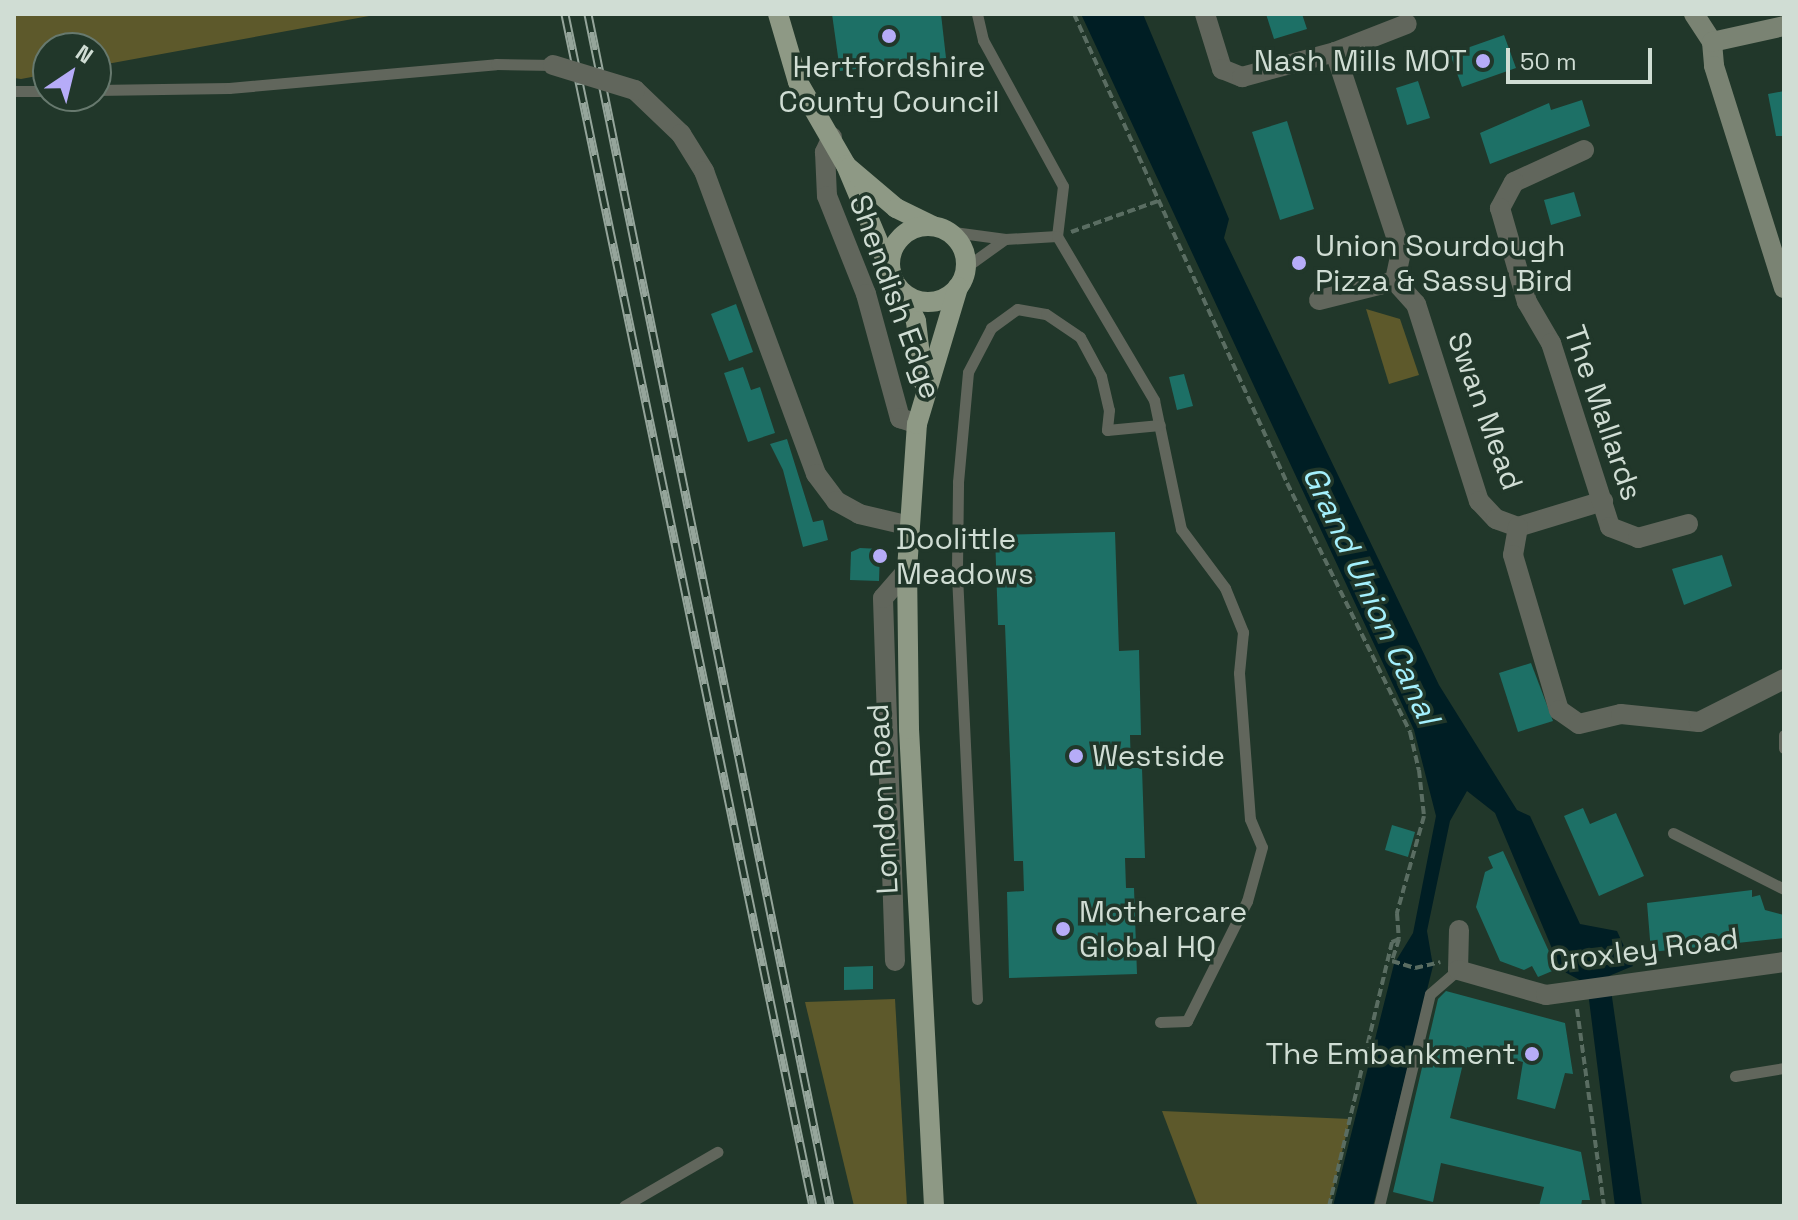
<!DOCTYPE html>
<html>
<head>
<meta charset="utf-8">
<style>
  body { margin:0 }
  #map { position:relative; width:1798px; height:1220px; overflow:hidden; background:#21372a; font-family:"Space Grotesk",sans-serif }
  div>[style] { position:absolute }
  .green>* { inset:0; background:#5d592b }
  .water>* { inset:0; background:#001e24 }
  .building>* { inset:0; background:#1d7066 }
  .path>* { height:4px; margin-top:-2px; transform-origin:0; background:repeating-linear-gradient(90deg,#5a6d62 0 8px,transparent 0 12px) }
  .lane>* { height:11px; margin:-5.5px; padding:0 5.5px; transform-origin:5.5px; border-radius:5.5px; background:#61665c }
  .street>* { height:20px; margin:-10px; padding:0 10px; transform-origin:10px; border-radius:10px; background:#61665c }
  .secondary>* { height:20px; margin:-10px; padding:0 10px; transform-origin:10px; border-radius:10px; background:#7a8373 }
  .primary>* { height:20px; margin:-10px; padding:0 10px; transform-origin:10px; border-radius:10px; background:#8e9985 }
  .primary>.ring { margin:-10px; padding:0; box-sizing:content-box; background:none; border:20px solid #8e9985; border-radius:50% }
  .rail>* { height:9px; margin-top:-4.5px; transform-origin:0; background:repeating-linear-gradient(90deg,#21372a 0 18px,#95a59b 0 36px); box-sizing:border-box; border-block:2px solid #95a59b }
  .street-bridge>* { height:20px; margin:-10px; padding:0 10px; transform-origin:10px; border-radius:10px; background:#61665c }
  .dots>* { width:22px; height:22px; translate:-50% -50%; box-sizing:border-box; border:4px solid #21372a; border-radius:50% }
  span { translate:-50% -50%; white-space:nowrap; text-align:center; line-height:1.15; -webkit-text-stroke:7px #21372a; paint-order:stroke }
  .poi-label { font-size:30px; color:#d0ddd4 }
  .right { translate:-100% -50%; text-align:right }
  .left { translate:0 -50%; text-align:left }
  .street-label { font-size:30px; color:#d0ddd4 }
  .water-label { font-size:32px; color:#a4f0fd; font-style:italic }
  .frame { position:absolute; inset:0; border:16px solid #d0ddd4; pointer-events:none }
  .north { position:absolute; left:32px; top:32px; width:80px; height:80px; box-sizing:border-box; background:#21372a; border:2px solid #67796e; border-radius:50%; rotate:35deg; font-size:22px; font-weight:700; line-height:32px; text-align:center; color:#d0ddd4 }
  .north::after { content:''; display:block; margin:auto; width:28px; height:36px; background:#b6acf8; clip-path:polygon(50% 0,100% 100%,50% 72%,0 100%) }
  .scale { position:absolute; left:1506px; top:48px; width:146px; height:36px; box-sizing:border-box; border:4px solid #d0ddd4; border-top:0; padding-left:10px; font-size:24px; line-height:28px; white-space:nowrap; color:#d0ddd4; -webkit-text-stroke:6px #21372a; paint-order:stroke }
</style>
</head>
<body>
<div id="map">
  <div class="green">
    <div style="clip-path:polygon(14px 14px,380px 14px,96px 66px,96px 48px,48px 48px,48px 74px,21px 79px,14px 78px)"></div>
    <div style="clip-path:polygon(1366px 309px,1400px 319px,1419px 375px,1389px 384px)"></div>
    <div style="clip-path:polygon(895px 999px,907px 1206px,854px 1206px,805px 1002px)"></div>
    <div style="clip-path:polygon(1162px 1111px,1350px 1119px,1329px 1206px,1198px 1206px)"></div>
  </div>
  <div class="water">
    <div style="clip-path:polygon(1081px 14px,1143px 14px,1229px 219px,1224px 238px,1439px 685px,1517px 810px,1530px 816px,1580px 924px,1617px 931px,1633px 966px,1609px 976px,1642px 1206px,1615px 1206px,1587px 984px,1561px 970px,1495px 813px,1467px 791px,1450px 821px,1427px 931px,1433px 966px,1373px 1206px,1333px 1206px,1394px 964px,1413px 933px,1436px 816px,1414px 730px)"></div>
  </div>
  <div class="building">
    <div style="clip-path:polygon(832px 14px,941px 14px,946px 58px,840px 71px)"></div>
    <div style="clip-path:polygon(1266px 14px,1302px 14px,1307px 29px,1274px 39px)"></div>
    <div style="clip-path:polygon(1504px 35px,1516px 68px,1462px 87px,1450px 54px)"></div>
    <div style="clip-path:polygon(1418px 81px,1430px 118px,1407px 125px,1396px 88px)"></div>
    <div style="clip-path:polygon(1784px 91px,1784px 136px,1776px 136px,1768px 94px)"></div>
    <div style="clip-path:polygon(1582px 100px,1590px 126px,1490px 164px,1480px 133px,1549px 103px,1551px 110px)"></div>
    <div style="clip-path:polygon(1287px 121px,1314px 209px,1280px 220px,1252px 132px)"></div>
    <div style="clip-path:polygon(1574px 192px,1581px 216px,1551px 225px,1544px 200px)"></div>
    <div style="clip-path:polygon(736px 304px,753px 352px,729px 361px,711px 314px)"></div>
    <div style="clip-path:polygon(743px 367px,751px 390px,760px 387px,775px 433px,748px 442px,724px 373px)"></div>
    <div style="clip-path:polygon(1184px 374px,1193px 406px,1177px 410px,1169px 377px)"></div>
    <div style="clip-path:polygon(787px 439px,813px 522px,823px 520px,828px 540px,803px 547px,783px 470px,770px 444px)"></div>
    <div style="clip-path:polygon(1115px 532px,1119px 651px,1139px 650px,1141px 735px,1130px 735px,1131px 768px,1142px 768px,1145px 858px,1125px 858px,1126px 888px,1134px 888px,1137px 974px,1009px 978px,1007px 892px,1024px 891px,1023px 861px,1014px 861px,1005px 625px,998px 625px,995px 535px)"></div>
    <div style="clip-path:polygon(860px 548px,880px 549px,879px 581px,850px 580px,851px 552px)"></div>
    <div style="clip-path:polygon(1722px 555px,1732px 586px,1684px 605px,1672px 569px)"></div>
    <div style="clip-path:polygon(1531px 663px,1553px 721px,1518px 732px,1499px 673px)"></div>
    <div style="clip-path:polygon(1583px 808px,1590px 824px,1616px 813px,1644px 876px,1599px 896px,1564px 816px)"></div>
    <div style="clip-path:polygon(1392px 825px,1415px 832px,1408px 857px,1385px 850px)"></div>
    <div style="clip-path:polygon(1503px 851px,1557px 969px,1538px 977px,1532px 966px,1524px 970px,1500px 961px,1476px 907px,1485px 872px,1493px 868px,1488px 857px)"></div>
    <div style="clip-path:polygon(1752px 890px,1752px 897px,1760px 895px,1765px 910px,1784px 915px,1784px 938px,1651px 952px,1647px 903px)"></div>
    <div style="clip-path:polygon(873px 966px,873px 989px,844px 990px,844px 967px)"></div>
    <div style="clip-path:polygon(1446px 991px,1565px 1023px,1573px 1074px,1565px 1073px,1555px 1109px,1517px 1099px,1523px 1062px,1467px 1047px,1450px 1118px,1581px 1152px,1590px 1200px,1582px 1200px,1581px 1206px,1539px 1206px,1544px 1187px,1441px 1163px,1433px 1202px,1393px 1192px,1438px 999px)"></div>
  </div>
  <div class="path">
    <div style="left:1074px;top:14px;width:515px;rotate:65.57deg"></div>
    <div style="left:1287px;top:483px;width:278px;rotate:63.7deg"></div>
    <div style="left:1410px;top:732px;width:39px;rotate:77deg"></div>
    <div style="left:1419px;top:770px;width:46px;rotate:83.8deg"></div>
    <div style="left:1424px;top:816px;width:101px;rotate:105.6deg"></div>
    <div style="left:1397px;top:913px;width:26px;rotate:86deg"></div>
    <div style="left:1399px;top:939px;width:8px;rotate:157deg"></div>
    <div style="left:1392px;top:942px;width:271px;rotate:103.4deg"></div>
    <div style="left:1071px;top:232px;width:92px;rotate:-19.6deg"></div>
    <div style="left:1399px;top:939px;width:23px;rotate:108deg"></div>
    <div style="left:1392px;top:961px;width:24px;rotate:17deg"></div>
    <div style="left:1415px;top:968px;width:26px;rotate:-13deg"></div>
    <div style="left:1577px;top:1009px;width:199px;rotate:82.2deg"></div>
    <div style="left:1781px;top:1206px;width:3px;rotate:-18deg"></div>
  </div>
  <div class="lane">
    <div style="left:977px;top:14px;width:27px;rotate:77deg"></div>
    <div style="left:983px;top:40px;width:166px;rotate:61.3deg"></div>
    <div style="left:1063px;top:186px;width:50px;rotate:96.8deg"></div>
    <div style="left:96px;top:90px;width:133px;rotate:-0.9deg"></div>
    <div style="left:229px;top:88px;width:268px;rotate:-5.1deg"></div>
    <div style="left:496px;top:64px;width:57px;rotate:1deg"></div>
    <div style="left:14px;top:91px;width:34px"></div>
    <div style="left:946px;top:231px;width:60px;rotate:7.7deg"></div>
    <div style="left:1005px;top:239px;width:52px;rotate:-3.3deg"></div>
    <div style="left:1057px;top:236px;width:191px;rotate:59.4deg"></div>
    <div style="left:1154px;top:400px;width:132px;rotate:78.2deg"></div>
    <div style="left:1181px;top:529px;width:74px;rotate:53.3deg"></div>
    <div style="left:1225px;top:588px;width:48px;rotate:67.8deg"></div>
    <div style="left:1243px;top:632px;width:41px;rotate:95.6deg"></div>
    <div style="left:1239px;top:673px;width:146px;rotate:85.7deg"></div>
    <div style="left:1250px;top:819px;width:30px;rotate:67deg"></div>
    <div style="left:1262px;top:847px;width:56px;rotate:105.5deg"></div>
    <div style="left:1247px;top:901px;width:134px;rotate:116.6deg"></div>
    <div style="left:1187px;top:1021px;width:27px;rotate:178deg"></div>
    <div style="left:966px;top:267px;width:48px;rotate:-35.7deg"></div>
    <div style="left:1784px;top:735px;width:13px;rotate:90deg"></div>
    <div style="left:1673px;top:833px;width:124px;rotate:26.8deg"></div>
    <div style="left:977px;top:999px;width:431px;rotate:-92.7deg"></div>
    <div style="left:957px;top:568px;width:86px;rotate:-89.3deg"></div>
    <div style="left:958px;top:482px;width:110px;rotate:-84.8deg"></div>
    <div style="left:968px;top:372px;width:50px;rotate:-62.4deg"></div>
    <div style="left:991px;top:328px;width:32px;rotate:-36deg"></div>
    <div style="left:1017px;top:309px;width:29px;rotate:10deg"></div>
    <div style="left:1046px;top:314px;width:41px;rotate:34.1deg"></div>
    <div style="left:1080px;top:337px;width:44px;rotate:61.7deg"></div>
    <div style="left:1101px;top:376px;width:35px;rotate:77deg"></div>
    <div style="left:1109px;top:410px;width:20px;rotate:96deg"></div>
    <div style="left:1107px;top:430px;width:53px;rotate:-5.4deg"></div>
    <div style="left:1735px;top:1076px;width:50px;rotate:-9.3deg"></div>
    <div style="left:624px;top:1206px;width:108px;rotate:-30.1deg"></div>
    <div style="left:1379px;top:1206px;width:218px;rotate:-76.5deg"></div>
    <div style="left:1430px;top:994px;width:37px;rotate:-41deg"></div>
  </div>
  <div class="street">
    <div style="left:1205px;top:14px;width:58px;rotate:72.8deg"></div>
    <div style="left:1222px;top:69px;width:22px;rotate:22deg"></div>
    <div style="left:1242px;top:77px;width:96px;rotate:-15deg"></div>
    <div style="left:1335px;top:52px;width:77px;rotate:-21.3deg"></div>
    <div style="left:1335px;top:52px;width:211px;rotate:71.7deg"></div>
    <div style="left:1401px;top:252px;width:30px;rotate:102deg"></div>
    <div style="left:1395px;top:281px;width:31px;rotate:48deg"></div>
    <div style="left:1416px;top:304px;width:207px;rotate:72.3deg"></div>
    <div style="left:1479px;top:501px;width:25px;rotate:47deg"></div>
    <div style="left:1496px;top:519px;width:23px;rotate:20deg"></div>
    <div style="left:1518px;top:527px;width:89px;rotate:-17deg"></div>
    <div style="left:635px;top:90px;width:64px;rotate:43.7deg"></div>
    <div style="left:681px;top:134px;width:44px;rotate:58.1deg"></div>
    <div style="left:704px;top:171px;width:323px;rotate:69.7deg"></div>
    <div style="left:816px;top:474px;width:34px;rotate:53deg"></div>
    <div style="left:836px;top:501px;width:26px;rotate:29deg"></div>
    <div style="left:859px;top:514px;width:52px;rotate:13.2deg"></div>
    <div style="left:832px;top:137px;width:17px;rotate:115deg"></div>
    <div style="left:825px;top:152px;width:44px;rotate:87.4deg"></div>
    <div style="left:827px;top:196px;width:105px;rotate:68.3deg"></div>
    <div style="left:866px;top:294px;width:129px;rotate:74.7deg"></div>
    <div style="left:900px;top:418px;width:18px;rotate:19deg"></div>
    <div style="left:1584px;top:150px;width:77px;rotate:155.4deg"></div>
    <div style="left:1514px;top:182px;width:30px;rotate:118deg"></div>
    <div style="left:1500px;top:208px;width:98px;rotate:74deg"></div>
    <div style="left:1527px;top:302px;width:48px;rotate:59.7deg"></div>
    <div style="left:1551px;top:343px;width:193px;rotate:72.2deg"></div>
    <div style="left:1610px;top:527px;width:30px;rotate:21deg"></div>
    <div style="left:1638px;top:538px;width:52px;rotate:-15.6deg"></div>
    <div style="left:1319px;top:300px;width:78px;rotate:-14deg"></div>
    <div style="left:1518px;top:527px;width:28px;rotate:100deg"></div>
    <div style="left:1513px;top:555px;width:162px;rotate:73.5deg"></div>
    <div style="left:1559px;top:710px;width:24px;rotate:35deg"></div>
    <div style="left:1579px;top:724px;width:43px;rotate:-13.4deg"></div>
    <div style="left:1621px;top:714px;width:78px;rotate:5.9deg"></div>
    <div style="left:1699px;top:722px;width:95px;rotate:-26.8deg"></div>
    <div style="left:1459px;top:930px;width:40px;rotate:91.4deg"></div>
    <div style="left:1458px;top:970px;width:91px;rotate:15.9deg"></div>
    <div style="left:1546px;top:995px;width:240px;rotate:-7.9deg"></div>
    <div style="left:895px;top:961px;width:363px;rotate:-91.9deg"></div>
    <div style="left:883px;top:598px;width:37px;rotate:-49deg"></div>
  </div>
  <div class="secondary">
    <div style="left:1694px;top:14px;width:33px;rotate:57deg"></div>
    <div style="left:1712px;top:42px;width:24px;rotate:85deg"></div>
    <div style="left:1714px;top:66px;width:233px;rotate:72.5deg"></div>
    <div style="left:1712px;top:42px;width:74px;rotate:-12.5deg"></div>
  </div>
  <div class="primary">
    <div style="left:778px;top:14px;width:71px;rotate:73.6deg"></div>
    <div style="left:798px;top:82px;width:96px;rotate:60deg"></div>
    <div style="left:846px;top:165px;width:116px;rotate:67.2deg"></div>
    <div style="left:849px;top:168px;width:62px;rotate:40.4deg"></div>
    <div style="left:896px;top:208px;width:41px;rotate:25.9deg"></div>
    <div class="ring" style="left:890px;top:226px;width:56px;height:56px"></div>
    <div style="left:902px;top:292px;width:32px;rotate:64deg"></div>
    <div style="left:916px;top:321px;width:61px;rotate:83.5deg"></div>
    <div style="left:934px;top:1206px;width:478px;rotate:-93deg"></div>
    <div style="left:909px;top:729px;width:159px;rotate:-90.7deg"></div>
    <div style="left:907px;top:570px;width:146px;rotate:-86.1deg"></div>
    <div style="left:917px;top:424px;width:143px;rotate:-73.3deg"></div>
  </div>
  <div class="rail">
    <div style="left:565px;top:14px;width:1218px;rotate:78.25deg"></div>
    <div style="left:588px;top:14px;width:1216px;rotate:78.52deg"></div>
  </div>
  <div class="street-bridge">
    <div style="left:553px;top:65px;width:86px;rotate:17deg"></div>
  </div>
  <div class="dots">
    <div style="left:889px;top:36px;background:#b6acf8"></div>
    <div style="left:1483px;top:61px;background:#b6acf8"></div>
    <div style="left:1299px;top:263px;background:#b6acf8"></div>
    <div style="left:880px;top:556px;background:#b6acf8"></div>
    <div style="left:1076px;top:756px;background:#b6acf8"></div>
    <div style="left:1063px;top:929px;background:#b6acf8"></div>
    <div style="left:1532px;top:1054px;background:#b6acf8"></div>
  </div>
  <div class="poi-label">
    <span class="right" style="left:1467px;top:61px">Nash Mills MOT</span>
    <span style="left:889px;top:84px">Hertfordshire<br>County Council</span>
    <span class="left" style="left:1315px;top:263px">Union Sourdough<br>Pizza &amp; Sassy Bird</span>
    <span class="left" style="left:896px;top:556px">Doolittle<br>Meadows</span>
    <span class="left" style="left:1092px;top:756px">Westside</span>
    <span class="left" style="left:1079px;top:929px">Mothercare<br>Global HQ</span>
    <span class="right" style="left:1516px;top:1054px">The Embankment</span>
  </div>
  <div class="street-label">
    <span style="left:895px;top:297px;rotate:70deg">Shendish Edge</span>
    <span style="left:1485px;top:411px;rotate:70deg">Swan Mead</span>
    <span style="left:1603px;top:413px;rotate:71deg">The Mallards</span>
    <span style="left:883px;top:799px;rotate:-93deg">London Road</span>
    <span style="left:1644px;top:950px;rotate:-7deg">Croxley Road</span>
  </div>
  <div class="water-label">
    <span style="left:1371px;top:595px;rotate:65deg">Grand Union Canal</span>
  </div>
  <div class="frame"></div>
  <div class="north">N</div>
  <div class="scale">50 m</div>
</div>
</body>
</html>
